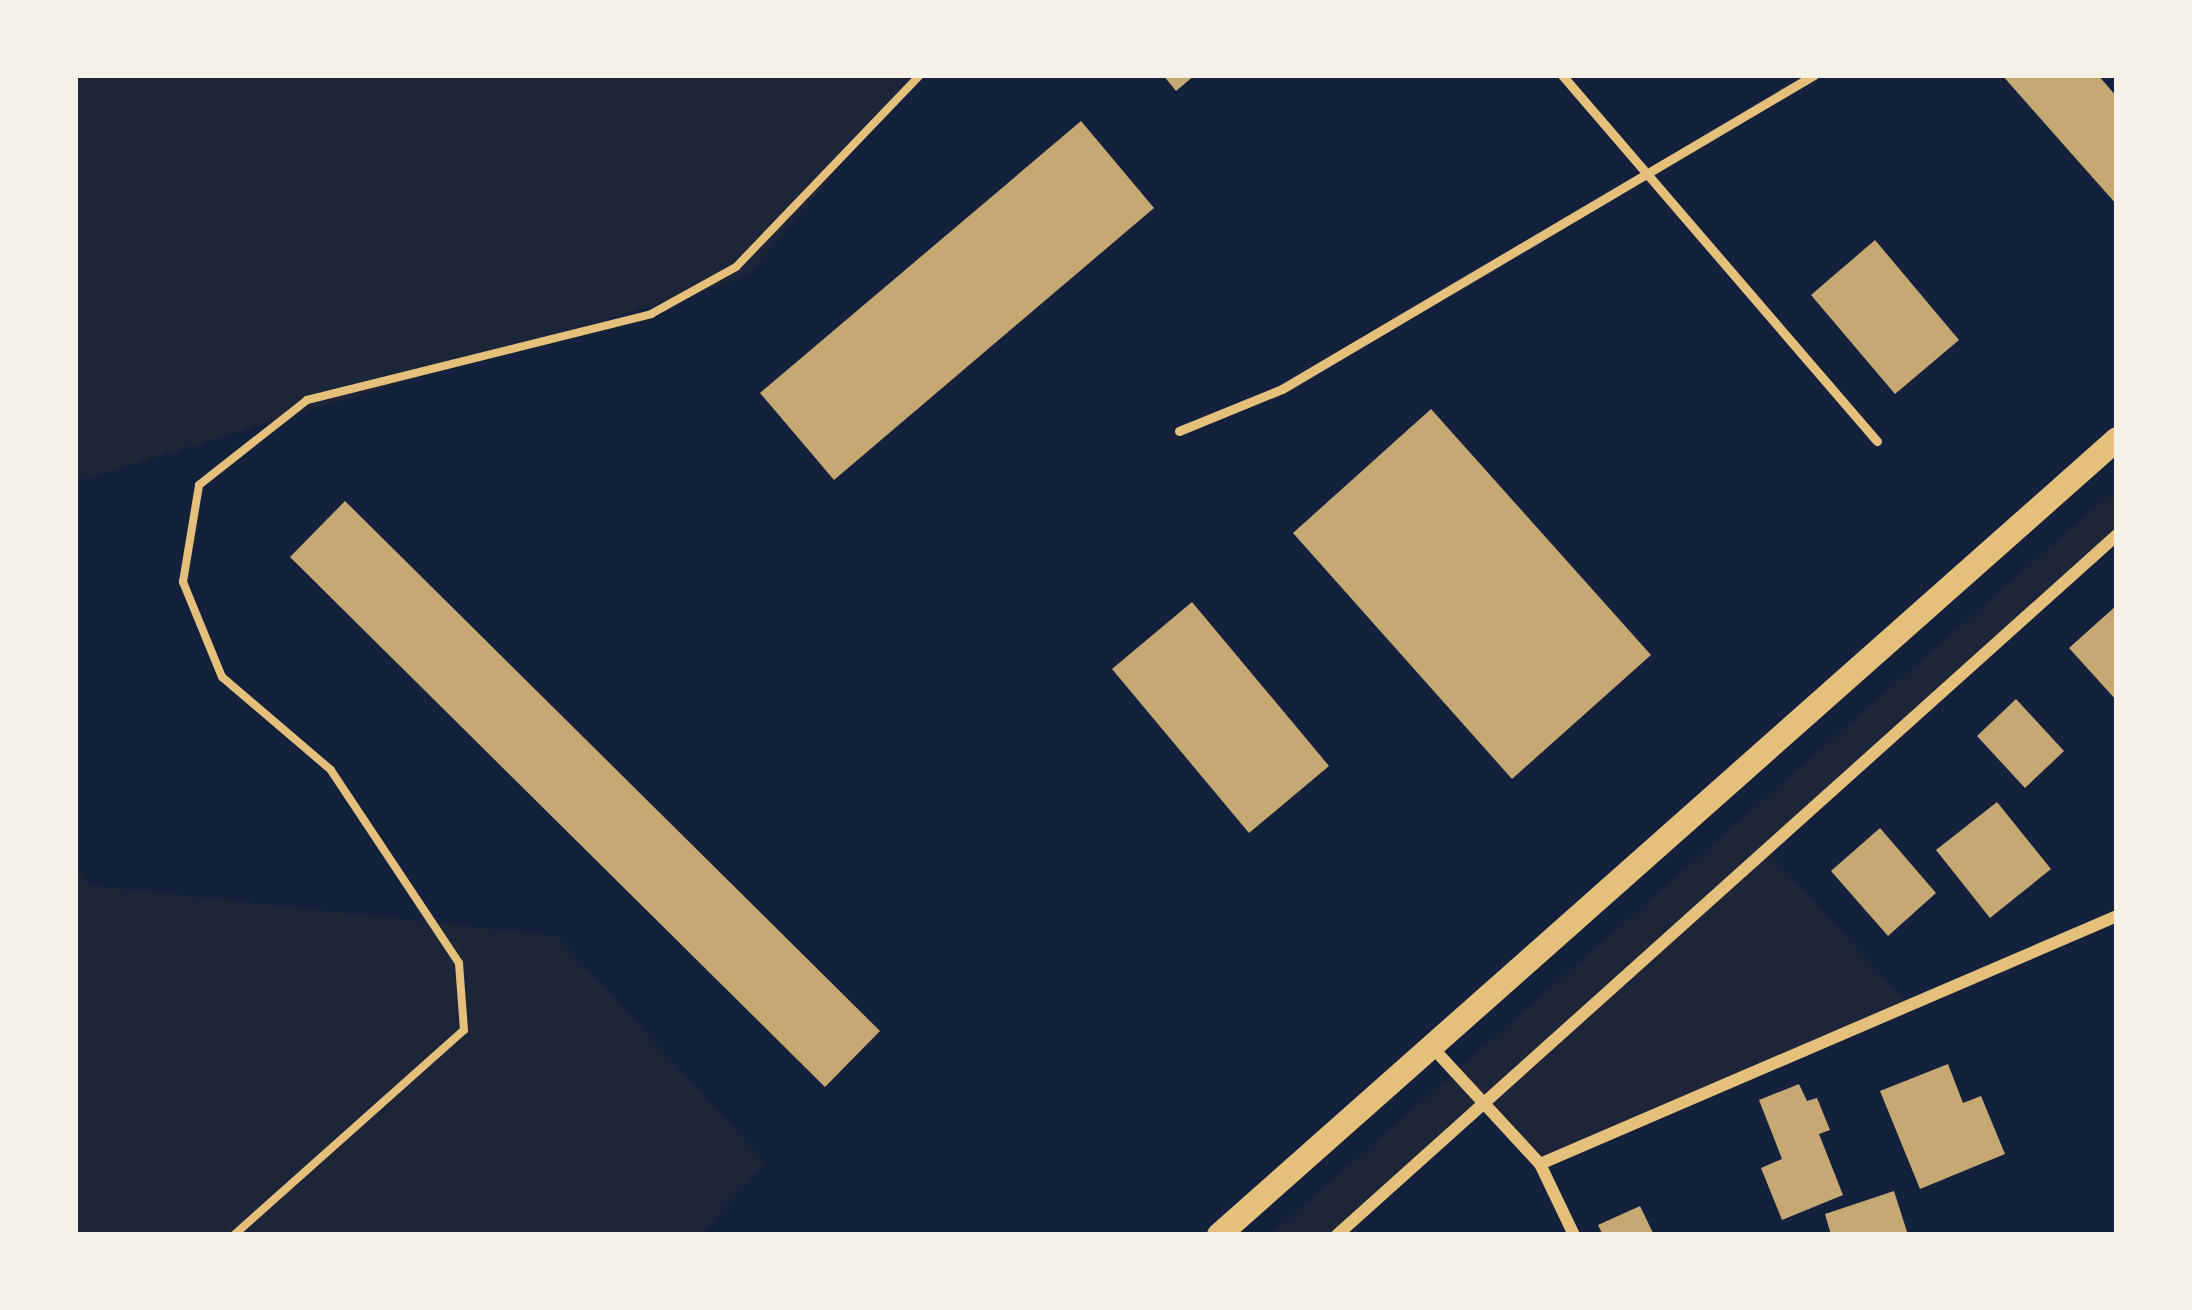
<!DOCTYPE html>
<html>
<head>
<meta charset="utf-8">
<style>
  body { margin:0 }
  #map { position:relative; width:2192px; height:1310px; overflow:hidden; background:#14213d; font-family:"Sofia Sans Condensed",sans-serif }
  div>[style] { position:absolute }
  .green>* { inset:0; background:#1d2539 }
  .building>* { inset:0; background:#c6a872 }
  .path>* { height:8px; margin:-4px; padding:0 4px; transform-origin:4px; border-radius:4px; background:#e5c07b }
  .service>* { height:9px; margin:-4.5px; padding:0 4.5px; transform-origin:4.5px; border-radius:4.5px; background:#e5c07b }
  .minor>* { height:12px; margin:-6px; padding:0 6px; transform-origin:6px; border-radius:6px; background:#e5c07b }
  .secondary>* { height:24px; margin:-12px; padding:0 12px; transform-origin:12px; border-radius:12px; background:#e5c07b }
  span { translate:-50% -50%; white-space:nowrap; text-align:center; line-height:1.15; -webkit-text-stroke:12px #f6f1e7; paint-order:stroke }
  .frame { position:absolute; inset:0; border:78px solid #f6f1e7; pointer-events:none }
</style>
</head>
<body>
<div id="map">
  <div class="green">
    <div style="clip-path:polygon(75px 75px,916px 75px,748px 276px,75px 482px)"></div>
    <div style="clip-path:polygon(2117px 488px,2117px 535px,1766px 849px,1909px 1005px,1540px 1164px,1482px 1103px,1337px 1235px,1270px 1235px)"></div>
    <div style="clip-path:polygon(75px 863px,89px 885px,557px 936px,766px 1163px,700px 1235px,75px 1235px)"></div>
  </div>
  <div class="building">
    <div style="clip-path:polygon(1163px 75px,1195px 75px,1176px 91px)"></div>
    <div style="clip-path:polygon(2002px 75px,2098px 75px,2117px 97px,2117px 205px)"></div>
    <div style="clip-path:polygon(1081px 121px,1154px 208px,834px 480px,760px 393px)"></div>
    <div style="clip-path:polygon(1875px 240px,1959px 340px,1895px 394px,1811px 295px)"></div>
    <div style="clip-path:polygon(1431px 409px,1651px 655px,1512px 779px,1293px 533px)"></div>
    <div style="clip-path:polygon(345px 501px,880px 1031px,825px 1087px,290px 557px)"></div>
    <div style="clip-path:polygon(1192px 602px,1329px 766px,1249px 833px,1112px 669px)"></div>
    <div style="clip-path:polygon(2117px 605px,2117px 701px,2069px 648px)"></div>
    <div style="clip-path:polygon(2016px 699px,2064px 751px,2025px 788px,1977px 736px)"></div>
    <div style="clip-path:polygon(1997px 802px,2051px 869px,1990px 918px,1936px 850px)"></div>
    <div style="clip-path:polygon(1880px 828px,1936px 893px,1888px 936px,1831px 871px)"></div>
    <div style="clip-path:polygon(1948px 1064px,1963px 1103px,1981px 1096px,2005px 1154px,1920px 1189px,1880px 1091px)"></div>
    <div style="clip-path:polygon(1799px 1084px,1807px 1101px,1817px 1098px,1830px 1130px,1819px 1134px,1843px 1195px,1782px 1220px,1761px 1168px,1782px 1159px,1759px 1100px)"></div>
    <div style="clip-path:polygon(1894px 1191px,1908px 1235px,1831px 1235px,1825px 1214px)"></div>
    <div style="clip-path:polygon(1640px 1206px,1654px 1235px,1603px 1235px,1598px 1225px)"></div>
  </div>
  <div class="path">
    <div style="left:234px;top:1235px;width:308px;rotate:-41.7deg"></div>
    <div style="left:464px;top:1030px;width:67px;rotate:-94.3deg"></div>
    <div style="left:459px;top:963px;width:232px;rotate:-123.6deg"></div>
    <div style="left:331px;top:770px;width:143px;rotate:-139.5deg"></div>
    <div style="left:222px;top:677px;width:103px;rotate:-112.3deg"></div>
    <div style="left:183px;top:582px;width:98px;rotate:-80.6deg"></div>
    <div style="left:199px;top:485px;width:137px;rotate:-38.2deg"></div>
    <div style="left:307px;top:400px;width:355px;rotate:-14deg"></div>
    <div style="left:651px;top:314px;width:97px;rotate:-28.9deg"></div>
    <div style="left:736px;top:267px;width:266px;rotate:-46.2deg"></div>
  </div>
  <div class="service">
    <div style="left:1562px;top:75px;width:483px;rotate:49.3deg"></div>
    <div style="left:1179px;top:431px;width:111px;rotate:-22.2deg"></div>
    <div style="left:1282px;top:389px;width:618px;rotate:-30.55deg"></div>
  </div>
  <div class="minor">
    <div style="left:1432px;top:1047px;width:159px;rotate:47.3deg"></div>
    <div style="left:1540px;top:1164px;width:79px;rotate:64.4deg"></div>
    <div style="left:1540px;top:1164px;width:628px;rotate:-23.26deg"></div>
    <div style="left:1337px;top:1235px;width:1048px;rotate:-41.91deg"></div>
  </div>
  <div class="secondary">
    <div style="left:1219px;top:1235px;width:1200px;rotate:-41.55deg"></div>
  </div>
  <div class="frame"></div>
</div>
</body>
</html>
